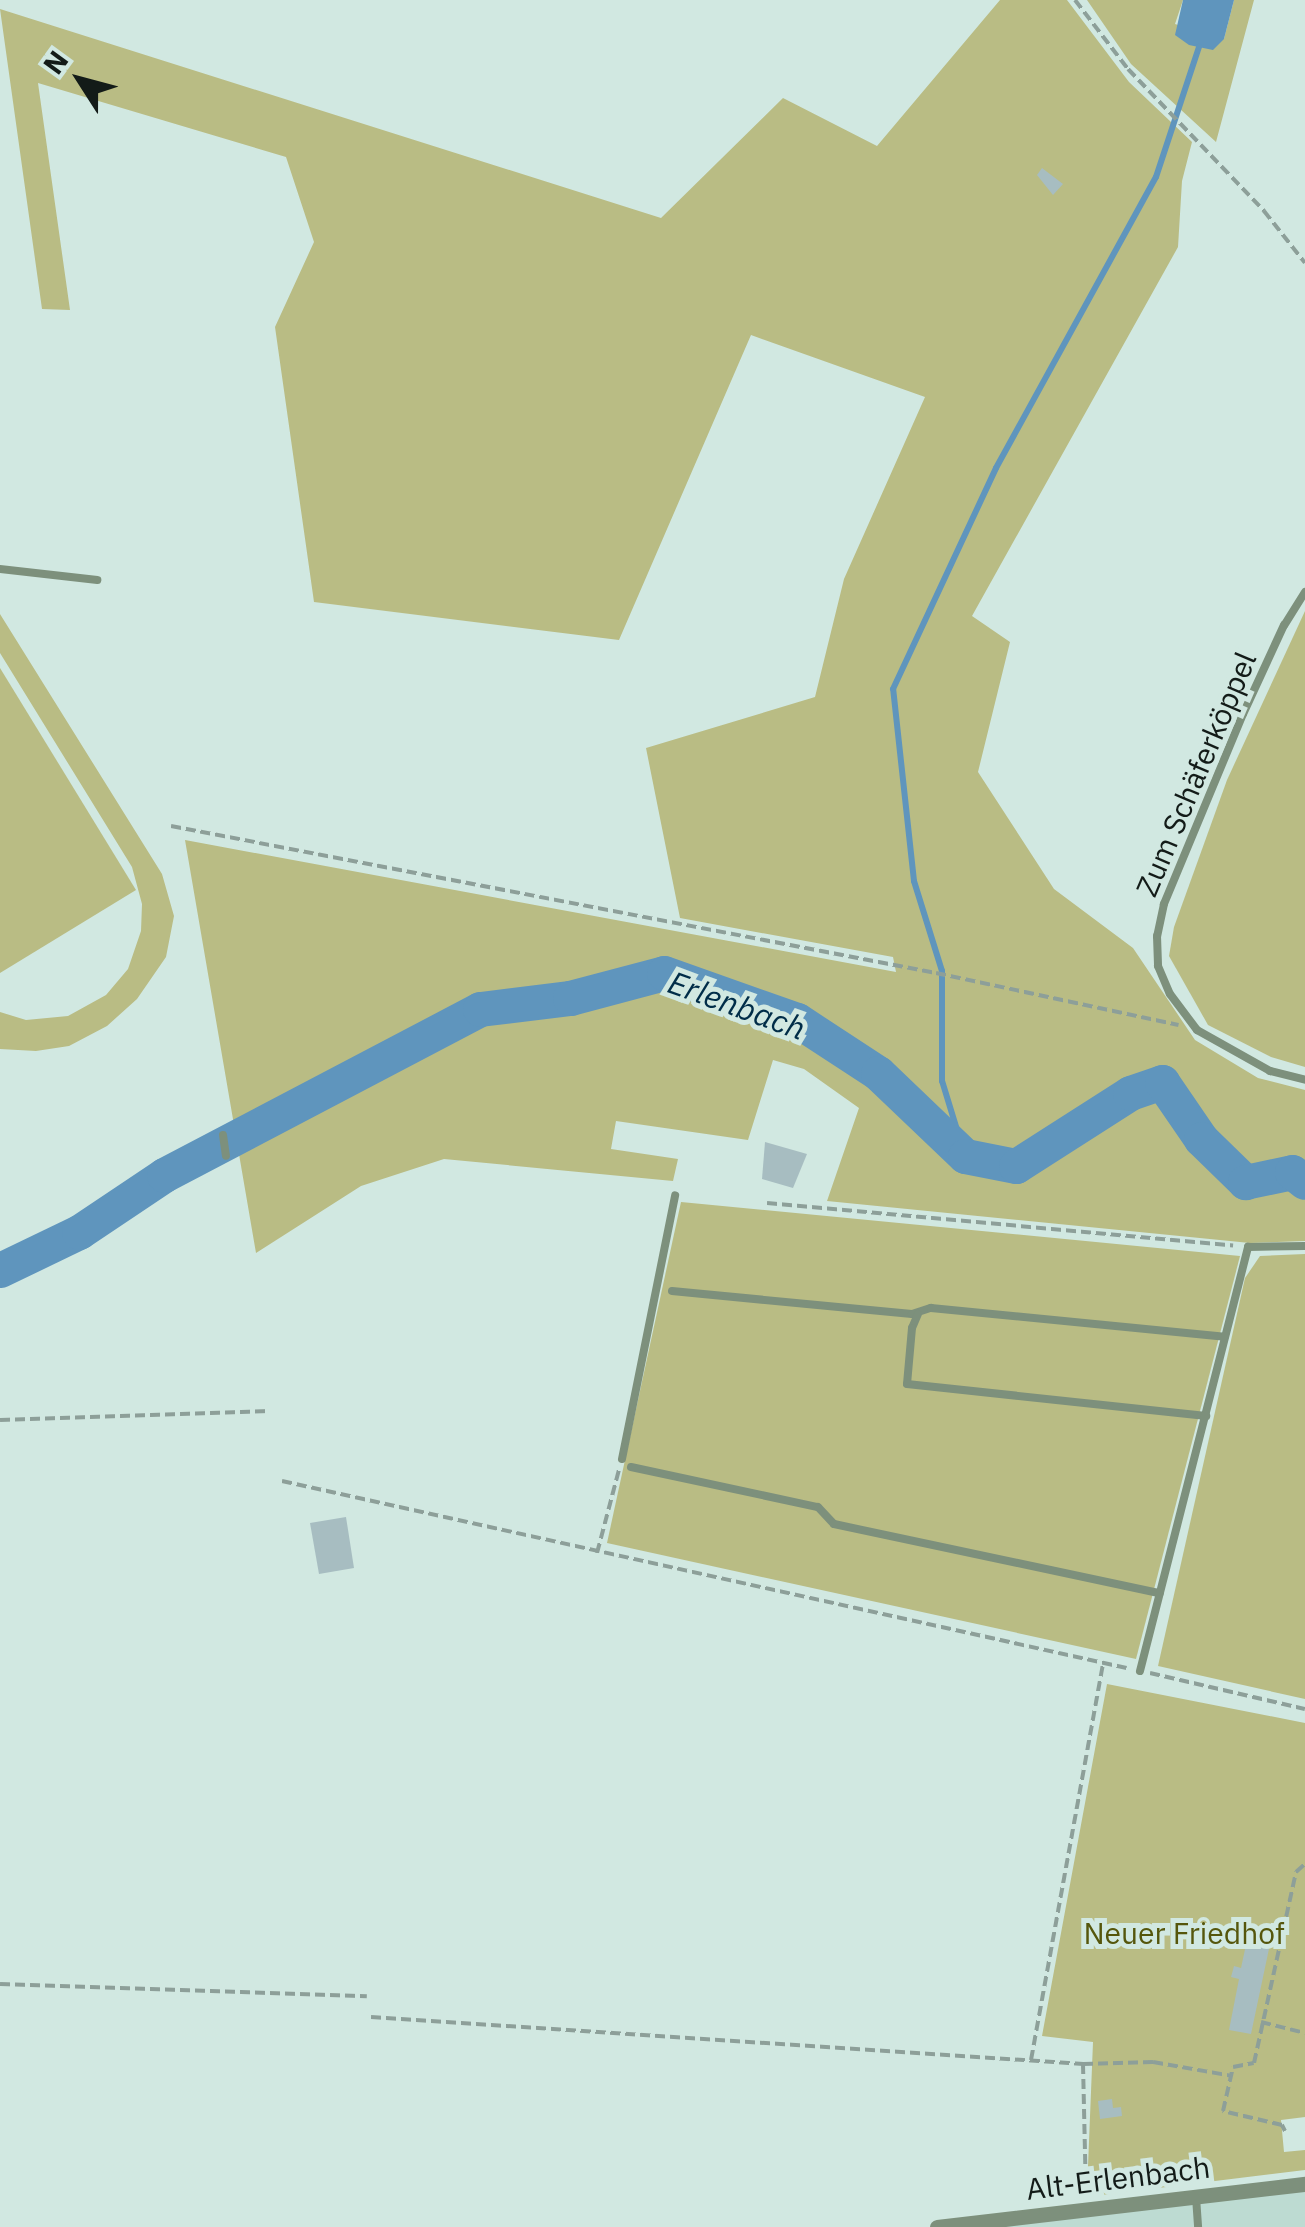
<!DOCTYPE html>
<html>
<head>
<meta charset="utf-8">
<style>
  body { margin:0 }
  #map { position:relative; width:1305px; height:2227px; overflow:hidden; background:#d1e8e1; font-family:"IBM Plex Sans",sans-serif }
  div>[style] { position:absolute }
  .built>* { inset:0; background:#bddbd2 }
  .green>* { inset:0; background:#b9bc84 }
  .water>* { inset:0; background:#5f95bd }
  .stream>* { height:6px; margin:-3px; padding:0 3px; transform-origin:3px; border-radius:3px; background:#5f95bd }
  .river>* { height:35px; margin:-17.5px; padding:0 17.5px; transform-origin:17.5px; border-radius:17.5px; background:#5f95bd }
  .building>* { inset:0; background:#a7bdc1 }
  .path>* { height:4px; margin-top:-2px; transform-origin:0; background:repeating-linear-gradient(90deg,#8d9f99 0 10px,transparent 0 15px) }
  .lane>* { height:8px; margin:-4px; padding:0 4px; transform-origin:4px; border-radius:4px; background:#7d907c }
  .street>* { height:15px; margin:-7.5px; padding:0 7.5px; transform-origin:7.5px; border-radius:7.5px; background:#7d907c }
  span { translate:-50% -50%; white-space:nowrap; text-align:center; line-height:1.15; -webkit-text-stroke:10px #d1e8e1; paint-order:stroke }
  .street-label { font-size:30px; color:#131b18 }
  .park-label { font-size:30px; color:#55560c }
  .water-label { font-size:32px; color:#002d48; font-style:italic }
  .north { position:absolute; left:30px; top:30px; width:100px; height:100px; -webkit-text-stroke:8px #d1e8e1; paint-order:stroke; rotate:306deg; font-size:28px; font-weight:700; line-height:40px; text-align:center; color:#131b18 }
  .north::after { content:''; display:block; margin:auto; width:35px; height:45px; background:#131b18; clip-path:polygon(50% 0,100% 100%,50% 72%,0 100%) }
</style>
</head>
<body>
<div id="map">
  <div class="built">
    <div style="clip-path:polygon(1305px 2179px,1305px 2227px,979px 2227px)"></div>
  </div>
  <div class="green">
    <div style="clip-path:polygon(1000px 0,1067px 0,1129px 82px,1192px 142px,1182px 181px,1178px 247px,972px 616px,1010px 642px,978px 772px,1054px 889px,1133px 948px,1195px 1040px,1258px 1078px,1305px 1090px,1305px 1241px,1250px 1243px,827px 1201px,859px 1108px,804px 1069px,773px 1060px,748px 1140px,616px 1121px,611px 1149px,678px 1159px,673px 1181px,444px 1159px,361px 1186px,256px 1253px,185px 840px,896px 972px,893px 957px,680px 918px,646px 748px,815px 697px,844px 579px,925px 397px,751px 335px,619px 640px,314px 602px,275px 327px,314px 242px,286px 157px,38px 83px,70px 310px,42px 309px,0 9px,661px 218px,783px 98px,877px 146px)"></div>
    <div style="clip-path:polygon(1087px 0,1183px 0,1175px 24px,1224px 39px,1234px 0,1254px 0,1216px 142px,1131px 64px)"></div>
    <div style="clip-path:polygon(1305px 611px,1305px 1067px,1271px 1057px,1208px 1025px,1169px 956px,1174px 927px,1227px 780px)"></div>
    <div style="clip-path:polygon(0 614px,162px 874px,174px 916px,166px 957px,137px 999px,107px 1026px,69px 1046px,36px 1051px,0 1049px,0 1012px,26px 1020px,68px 1016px,106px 995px,128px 969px,141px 931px,142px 904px,132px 867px,0 653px)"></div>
    <div style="clip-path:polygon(0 668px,136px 890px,0 973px)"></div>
    <div style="clip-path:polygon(681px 1202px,1240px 1256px,1136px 1659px,607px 1543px)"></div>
    <div style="clip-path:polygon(1305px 1254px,1305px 1699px,1158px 1666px,1245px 1278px,1260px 1256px)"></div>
    <div style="clip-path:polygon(1107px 1684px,1305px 1723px,1305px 2117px,1281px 2120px,1284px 2152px,1305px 2150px,1305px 2170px,1093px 2196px,1087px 2191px,1093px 2042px,1042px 2036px)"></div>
  </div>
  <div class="water">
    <div style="clip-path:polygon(1183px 0,1234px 0,1224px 39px,1213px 50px,1189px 45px,1175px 35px)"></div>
  </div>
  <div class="stream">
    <div style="left:965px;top:1156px;width:78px;rotate:-107deg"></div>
    <div style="left:942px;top:1081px;width:110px;rotate:-90deg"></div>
    <div style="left:942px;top:971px;width:94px;rotate:-107.3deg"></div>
    <div style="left:914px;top:881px;width:193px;rotate:-96.2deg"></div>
    <div style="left:893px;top:689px;width:244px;rotate:-65deg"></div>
    <div style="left:996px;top:468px;width:332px;rotate:-61.2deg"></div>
    <div style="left:1156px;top:177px;width:137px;rotate:-71.7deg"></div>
  </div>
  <div class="river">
    <div style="left:0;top:1270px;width:88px;rotate:-25.7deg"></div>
    <div style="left:79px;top:1232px;width:102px;rotate:-33.8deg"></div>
    <div style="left:164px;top:1175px;width:357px;rotate:-27.7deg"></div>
    <div style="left:480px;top:1009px;width:91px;rotate:-7deg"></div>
    <div style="left:570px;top:998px;width:97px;rotate:-14.9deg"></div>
    <div style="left:664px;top:973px;width:141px;rotate:19.5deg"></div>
    <div style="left:797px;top:1020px;width:97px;rotate:33.2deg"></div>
    <div style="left:878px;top:1073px;width:120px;rotate:43.7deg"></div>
    <div style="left:965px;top:1156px;width:52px;rotate:11.1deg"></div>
    <div style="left:1016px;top:1166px;width:135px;rotate:-32.6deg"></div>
    <div style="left:1130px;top:1093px;width:34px;rotate:-19deg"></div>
    <div style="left:1162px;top:1082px;width:69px;rotate:55.6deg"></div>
    <div style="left:1201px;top:1139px;width:62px;rotate:44.3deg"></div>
    <div style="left:1245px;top:1182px;width:48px;rotate:-12deg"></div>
    <div style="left:1292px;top:1172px;width:16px;rotate:38deg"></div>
  </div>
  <div class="building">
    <div style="clip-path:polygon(1042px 168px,1063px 184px,1053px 195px,1037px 175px)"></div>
    <div style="clip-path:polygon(765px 1142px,807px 1154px,793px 1188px,762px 1179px)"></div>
    <div style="clip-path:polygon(346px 1517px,354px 1568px,319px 1574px,310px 1523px)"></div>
    <div style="clip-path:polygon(1247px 1940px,1270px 1944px,1251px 2034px,1229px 2030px,1239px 1979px,1231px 1977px,1234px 1966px,1241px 1968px)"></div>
    <div style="clip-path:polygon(1112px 2099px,1113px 2108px,1121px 2107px,1122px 2116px,1100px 2119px,1098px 2101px)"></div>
  </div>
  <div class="path">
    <div style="left:1075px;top:0;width:87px;rotate:52.5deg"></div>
    <div style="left:1128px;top:69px;width:197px;rotate:46.2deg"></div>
    <div style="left:1264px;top:211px;width:66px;rotate:51.7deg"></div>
    <div style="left:171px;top:826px;width:779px;rotate:10.88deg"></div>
    <div style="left:936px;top:973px;width:248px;rotate:12.1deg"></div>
    <div style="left:767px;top:1203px;width:468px;rotate:5.2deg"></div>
    <div style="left:0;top:1420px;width:270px;rotate:-1.9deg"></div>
    <div style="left:282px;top:1481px;width:865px;rotate:12.48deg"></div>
    <div style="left:597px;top:1553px;width:86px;rotate:-75.2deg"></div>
    <div style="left:1150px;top:1673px;width:159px;rotate:13.1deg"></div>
    <div style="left:0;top:1984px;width:367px;rotate:1.9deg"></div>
    <div style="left:371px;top:2017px;width:714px;rotate:3.78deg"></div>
    <div style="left:1083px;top:2064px;width:70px;rotate:-1.6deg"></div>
    <div style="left:1153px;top:2062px;width:80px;rotate:10deg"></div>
    <div style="left:1261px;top:2022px;width:45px;rotate:14deg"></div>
    <div style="left:1031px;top:2060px;width:404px;rotate:-79.7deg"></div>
    <div style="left:1083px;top:2064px;width:130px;rotate:88.7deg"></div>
    <div style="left:1285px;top:2131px;width:7px;rotate:-117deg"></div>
    <div style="left:1282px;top:2125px;width:61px;rotate:-166.7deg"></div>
    <div style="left:1223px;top:2111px;width:45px;rotate:-77.2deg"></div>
    <div style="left:1233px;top:2067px;width:21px;rotate:-11deg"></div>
    <div style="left:1254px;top:2063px;width:196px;rotate:-77.6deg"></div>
    <div style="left:1296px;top:1872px;width:12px;rotate:-42deg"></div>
  </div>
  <div class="lane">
    <div style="left:0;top:569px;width:98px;rotate:6.5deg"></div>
    <div style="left:1305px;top:592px;width:39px;rotate:122deg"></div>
    <div style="left:1284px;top:625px;width:98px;rotate:114.7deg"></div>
    <div style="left:1243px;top:714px;width:206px;rotate:112.6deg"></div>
    <div style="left:1164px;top:904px;width:33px;rotate:102deg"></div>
    <div style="left:1157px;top:936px;width:30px;rotate:88deg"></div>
    <div style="left:1158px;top:966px;width:30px;rotate:67deg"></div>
    <div style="left:1170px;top:994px;width:45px;rotate:53.1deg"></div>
    <div style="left:1197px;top:1030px;width:84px;rotate:29.3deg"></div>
    <div style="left:1270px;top:1071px;width:36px;rotate:14deg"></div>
    <div style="left:223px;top:1135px;width:21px;rotate:82deg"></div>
    <div style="left:672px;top:1291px;width:241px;rotate:5.5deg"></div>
    <div style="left:912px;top:1314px;width:20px;rotate:-18deg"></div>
    <div style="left:931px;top:1308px;width:295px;rotate:5.6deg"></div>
    <div style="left:918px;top:1314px;width:15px;rotate:113deg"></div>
    <div style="left:912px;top:1328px;width:56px;rotate:95.1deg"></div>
    <div style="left:907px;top:1384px;width:301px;rotate:6.1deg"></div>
    <div style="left:622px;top:1459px;width:269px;rotate:-78.6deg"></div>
    <div style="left:631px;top:1467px;width:191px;rotate:12.1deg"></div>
    <div style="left:818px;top:1507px;width:23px;rotate:47deg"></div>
    <div style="left:834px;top:1524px;width:333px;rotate:12deg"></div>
    <div style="left:1140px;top:1671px;width:438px;rotate:-75.7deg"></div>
    <div style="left:1248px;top:1247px;width:57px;rotate:-1deg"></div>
    <div style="left:1196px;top:2197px;width:30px;rotate:86deg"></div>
  </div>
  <div class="street">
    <div style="left:937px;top:2227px;width:371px;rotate:-6.7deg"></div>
  </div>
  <div class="street-label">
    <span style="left:1196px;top:774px;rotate:-67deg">Zum Schäferköppel</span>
    <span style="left:1118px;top:2178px;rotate:-7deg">Alt-Erlenbach</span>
  </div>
  <div class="park-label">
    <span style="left:1184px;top:1933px">Neuer Friedhof</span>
  </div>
  <div class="water-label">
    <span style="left:737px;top:1005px;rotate:20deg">Erlenbach</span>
  </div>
  <div class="north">N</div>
</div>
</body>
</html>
